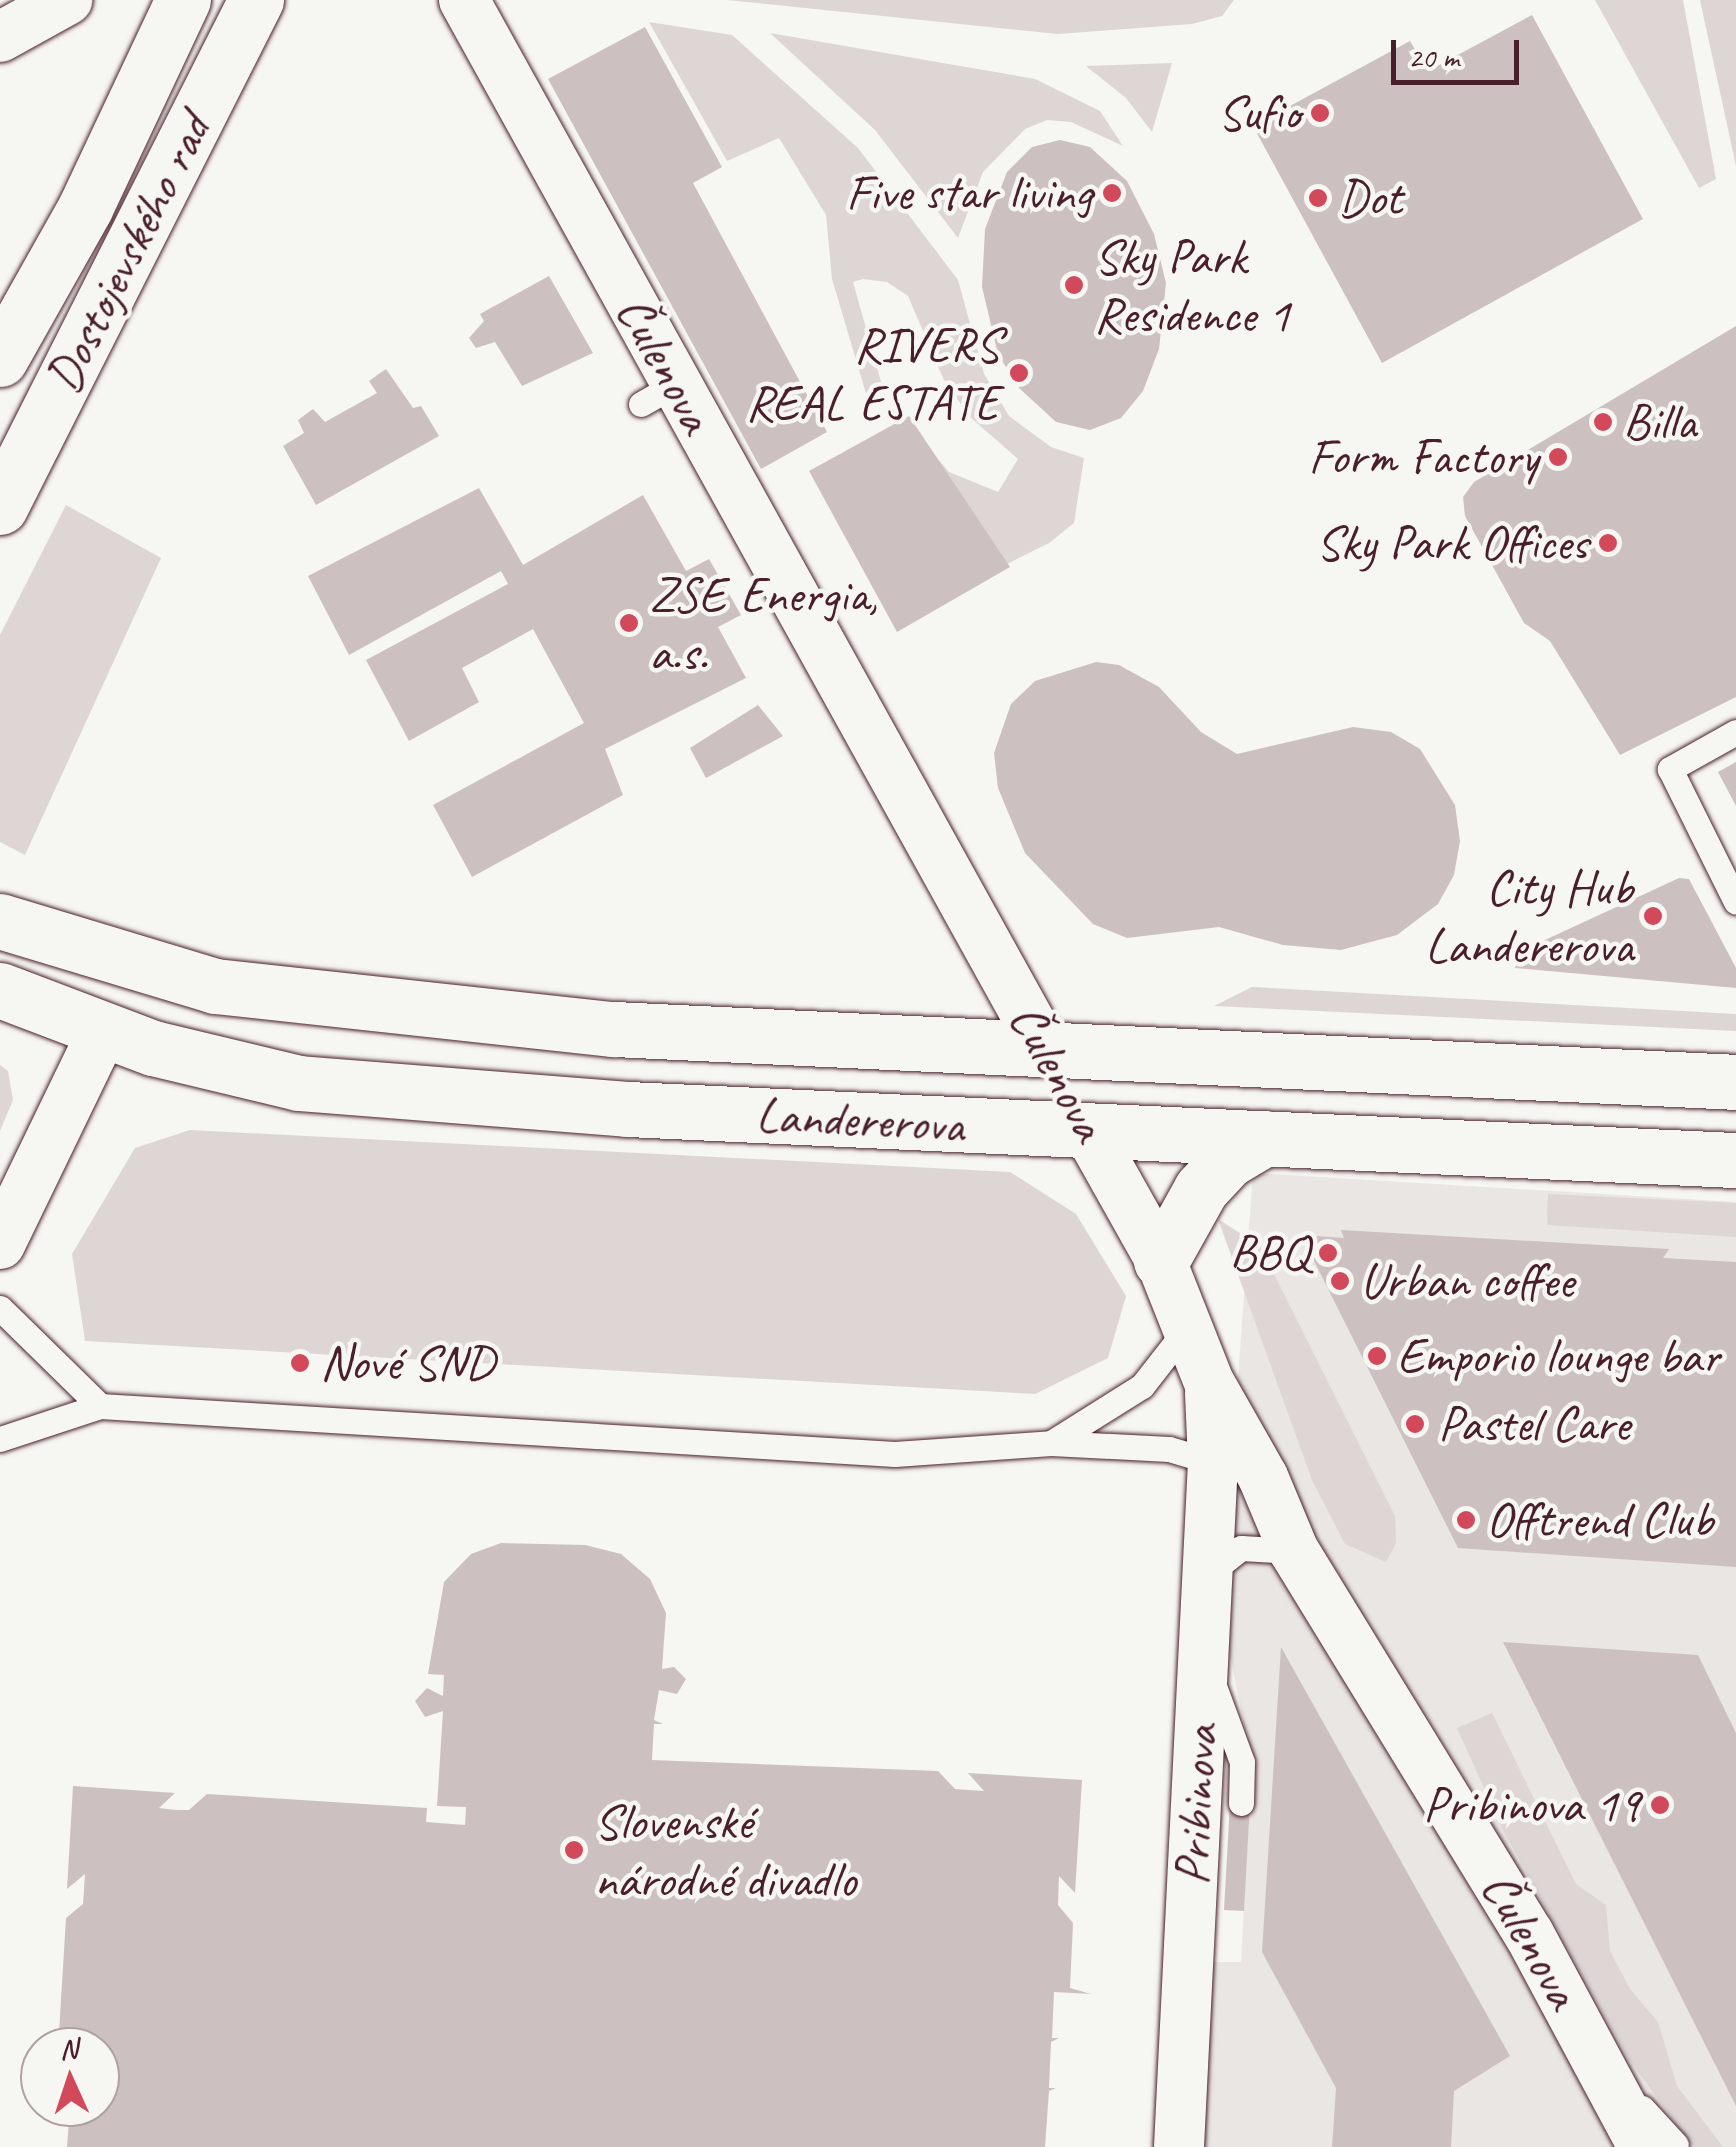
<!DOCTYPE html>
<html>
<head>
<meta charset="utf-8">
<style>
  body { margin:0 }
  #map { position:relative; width:1736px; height:2147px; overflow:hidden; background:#f6f6f2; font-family:Caveat,sans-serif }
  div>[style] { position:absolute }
  .built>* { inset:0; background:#e9e6e3 }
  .green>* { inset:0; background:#ddd6d5 }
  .building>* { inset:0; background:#ccc1c0 }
  .roads { filter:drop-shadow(0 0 2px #4a1f2b) drop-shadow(0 0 2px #4a1f2b) }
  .service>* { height:25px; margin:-12.5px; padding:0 12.5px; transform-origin:12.5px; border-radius:12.5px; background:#f6f6f2 }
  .minor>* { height:50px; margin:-25px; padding:0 25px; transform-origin:25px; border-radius:25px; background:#f6f6f2 }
  .tertiary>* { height:55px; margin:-27.5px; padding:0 27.5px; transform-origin:27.5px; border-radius:27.5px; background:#f6f6f2 }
  .secondary>* { height:55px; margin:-27.5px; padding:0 27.5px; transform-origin:27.5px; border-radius:27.5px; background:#f6f6f2 }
  .dots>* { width:28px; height:28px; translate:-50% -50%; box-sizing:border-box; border:5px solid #f6f6f2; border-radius:50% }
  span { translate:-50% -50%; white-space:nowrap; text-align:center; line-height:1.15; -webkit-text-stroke:9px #f6f6f2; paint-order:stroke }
  .poi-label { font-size:50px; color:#4a1f2b }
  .right { translate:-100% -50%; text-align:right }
  .left { translate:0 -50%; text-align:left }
  .street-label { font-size:50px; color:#4a1f2b }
  .north { position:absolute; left:20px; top:2027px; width:100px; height:100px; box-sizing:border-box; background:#f6f6f2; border:2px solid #b1a0a2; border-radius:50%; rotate:357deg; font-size:28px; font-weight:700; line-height:40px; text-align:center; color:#4a1f2b }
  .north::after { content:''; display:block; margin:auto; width:35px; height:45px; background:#d1495b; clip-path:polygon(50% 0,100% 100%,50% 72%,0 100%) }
  .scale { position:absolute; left:1391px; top:40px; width:128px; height:45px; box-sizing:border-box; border:5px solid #4a1f2b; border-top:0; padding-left:12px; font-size:30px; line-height:35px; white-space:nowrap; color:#4a1f2b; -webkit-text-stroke:8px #f6f6f2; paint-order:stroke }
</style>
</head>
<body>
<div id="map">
  <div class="built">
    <div style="clip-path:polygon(1253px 1173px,1736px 1202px,1736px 2147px,1193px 2147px,1200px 1962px,1241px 1962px,1252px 1765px,1221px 1610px)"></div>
  </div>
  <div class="green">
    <div style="clip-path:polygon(727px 0,1234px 0,1222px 16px,1192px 24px,1058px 34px)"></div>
    <div style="clip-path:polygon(1595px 0,1683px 0,1716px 179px,1699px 188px)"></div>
    <div style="clip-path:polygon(1700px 0,1736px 0,1736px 166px)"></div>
    <div style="clip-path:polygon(649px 22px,732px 35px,858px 148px,958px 280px,984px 374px,1009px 416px,1051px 447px,1084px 458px,1074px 523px,1049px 543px,915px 610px,906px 422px,949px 472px,998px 492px,1018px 459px,969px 416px,943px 378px,908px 296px,887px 282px,863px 279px,853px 282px,885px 396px,870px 407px,832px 279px,826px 215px,779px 138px,727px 161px)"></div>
    <div style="clip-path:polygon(770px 33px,1035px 79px,1100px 111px,1123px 146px,1071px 122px,1047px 120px,1025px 129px,983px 172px,958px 238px,875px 130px)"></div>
    <div style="clip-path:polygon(1172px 63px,1152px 132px,1126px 98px,1086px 66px)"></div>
    <div style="clip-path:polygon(66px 505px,161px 558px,25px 855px,0 842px,0 635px)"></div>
    <div style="clip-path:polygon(1252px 987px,1736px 1014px,1736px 1031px,1214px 1006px)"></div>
    <div style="clip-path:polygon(0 1065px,8px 1071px,13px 1100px,0 1131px)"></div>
    <div style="clip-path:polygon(190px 1130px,1010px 1172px,1076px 1214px,1126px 1296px,1108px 1358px,1035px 1394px,85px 1341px,72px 1254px,135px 1148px)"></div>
    <div style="clip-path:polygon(1548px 1194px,1736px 1203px,1736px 1237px,1547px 1225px)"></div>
    <div style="clip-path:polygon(1218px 1219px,1260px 1246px,1395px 1516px,1396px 1543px,1386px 1562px,1345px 1544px,1312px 1480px)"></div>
    <div style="clip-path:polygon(1492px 1713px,1576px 1884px,1606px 1905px,1610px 1951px,1630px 1989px,1658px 2022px,1677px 2086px,1723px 2147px,1693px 2147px,1628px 2058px,1502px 1828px,1457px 1728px)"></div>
  </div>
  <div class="building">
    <div style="clip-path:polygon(1532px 15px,1643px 219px,1382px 363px,1253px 126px,1410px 41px,1428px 71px)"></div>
    <div style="clip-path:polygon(645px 27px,722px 167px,693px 183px,827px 432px,761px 469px,548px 79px)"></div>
    <div style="clip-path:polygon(1060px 140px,1090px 147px,1127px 181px,1154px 234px,1166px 283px,1159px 349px,1143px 391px,1121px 418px,1090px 430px,1056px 422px,1018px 387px,998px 354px,982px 287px,985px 229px,1007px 172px,1032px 147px)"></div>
    <div style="clip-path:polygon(549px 276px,593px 353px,522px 386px,495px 342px,476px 348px,469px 338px,484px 321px,480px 314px)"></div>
    <div style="clip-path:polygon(1736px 326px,1736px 697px,1620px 755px,1550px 641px,1524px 623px,1465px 516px,1463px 497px,1474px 482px)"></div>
    <div style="clip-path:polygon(386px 369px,413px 408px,421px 406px,439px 436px,316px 505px,283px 446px,304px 433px,298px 420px,313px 409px,325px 422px,377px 393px,369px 381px)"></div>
    <div style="clip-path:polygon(909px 416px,1010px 567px,897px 632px,809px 471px)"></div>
    <div style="clip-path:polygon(479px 488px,523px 565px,643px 495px,686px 571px,709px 559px,741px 615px,718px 627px,746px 678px,605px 749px,623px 795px,472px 877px,433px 805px,584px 723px,533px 629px,462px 668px,479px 702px,409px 741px,366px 660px,508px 584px,501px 571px,349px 655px,308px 576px)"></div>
    <div style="clip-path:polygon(1096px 662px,1119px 665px,1159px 687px,1201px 732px,1237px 754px,1353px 727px,1391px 732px,1420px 749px,1455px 805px,1460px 841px,1454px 875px,1438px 904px,1397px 935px,1341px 950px,1283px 945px,1219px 927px,1127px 938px,1093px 924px,1025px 853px,998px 788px,994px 753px,1011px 704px,1035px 681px)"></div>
    <div style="clip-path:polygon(758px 705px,783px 736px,706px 778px,690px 748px)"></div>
    <div style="clip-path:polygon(1736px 762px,1736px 806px,1718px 772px)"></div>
    <div style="clip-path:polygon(1679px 878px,1689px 879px,1736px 968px,1736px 988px,1515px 968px,1519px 952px)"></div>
    <div style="clip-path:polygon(1341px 1230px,1669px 1249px,1663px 1258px,1736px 1262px,1736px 1567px,1458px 1548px,1301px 1235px,1344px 1238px)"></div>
    <div style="clip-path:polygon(501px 1543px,585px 1545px,621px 1554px,650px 1579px,666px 1613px,662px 1669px,674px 1667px,686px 1679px,677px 1694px,659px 1690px,654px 1720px,663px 1724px,654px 1724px,652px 1760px,938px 1771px,955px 1789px,969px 1790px,984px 1791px,968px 1773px,1082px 1780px,1075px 1893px,1059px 1876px,1058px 1905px,1073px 1923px,1070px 1988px,1091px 1994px,1054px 1992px,1052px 2038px,1059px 2038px,1051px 2042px,1049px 2088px,1056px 2088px,1049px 2091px,1045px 2147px,67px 2147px,70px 2107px,100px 2107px,100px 2047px,73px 2047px,74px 2033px,59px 2032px,66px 1918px,83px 1904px,85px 1874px,67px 1889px,73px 1786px,175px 1793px,159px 1808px,176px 1810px,189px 1810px,207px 1794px,427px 1808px,426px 1822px,465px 1825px,466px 1807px,437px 1806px,443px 1711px,425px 1717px,415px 1701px,427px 1688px,443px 1696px,444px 1675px,428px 1674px,444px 1582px,471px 1554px)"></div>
    <div style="clip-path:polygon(1503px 1642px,1698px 1655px,1736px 1733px,1736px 2106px)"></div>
    <div style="clip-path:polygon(1281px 1647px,1510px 2056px,1454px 2091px,1451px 2147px,1332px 2147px,1336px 2088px,1262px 1952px)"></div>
    <div style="clip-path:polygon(1230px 1803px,1250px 1804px,1244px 1911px,1224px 1910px)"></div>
  </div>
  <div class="roads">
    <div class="service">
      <div style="left:641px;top:404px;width:40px;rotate:-29.7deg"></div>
      <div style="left:1736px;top:732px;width:76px;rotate:150.7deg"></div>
      <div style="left:1670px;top:769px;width:148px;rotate:63.6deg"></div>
      <div style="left:0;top:1308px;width:140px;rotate:44.4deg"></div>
      <div style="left:0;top:1439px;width:105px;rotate:-18.3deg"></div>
      <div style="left:100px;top:1406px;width:796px;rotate:3.46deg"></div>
      <div style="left:895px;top:1454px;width:156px;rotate:-4deg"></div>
      <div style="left:1051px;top:1443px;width:118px;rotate:2.9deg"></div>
      <div style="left:1169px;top:1449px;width:53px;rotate:16.4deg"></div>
      <div style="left:1051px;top:1443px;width:107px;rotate:-32.1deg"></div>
      <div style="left:1142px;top:1386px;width:75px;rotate:-52.1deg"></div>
      <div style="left:1208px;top:1574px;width:42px;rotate:-38.2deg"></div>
      <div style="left:1241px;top:1548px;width:53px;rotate:3.2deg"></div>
      <div style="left:1214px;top:1686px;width:81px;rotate:69.8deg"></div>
      <div style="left:1242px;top:1762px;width:41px;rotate:91.4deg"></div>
      <div style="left:1642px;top:2108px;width:50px;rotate:47.4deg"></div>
    </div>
    <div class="minor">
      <div style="left:464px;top:0;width:1199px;rotate:61.02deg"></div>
      <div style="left:0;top:37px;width:77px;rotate:-28.9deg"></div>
      <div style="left:1088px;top:1131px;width:149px;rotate:60.7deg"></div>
      <div style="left:1161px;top:1261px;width:130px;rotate:68.4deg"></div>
      <div style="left:1209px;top:1382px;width:109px;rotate:60.4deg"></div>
      <div style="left:1263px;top:1477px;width:80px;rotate:67.3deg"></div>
      <div style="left:1294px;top:1551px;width:449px;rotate:58.5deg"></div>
      <div style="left:1529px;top:1934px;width:242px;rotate:61.8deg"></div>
      <div style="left:0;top:1244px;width:237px;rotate:-64.2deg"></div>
      <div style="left:1179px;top:2147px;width:686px;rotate:-87.16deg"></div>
      <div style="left:1213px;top:1462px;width:69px;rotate:-92.5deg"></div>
    </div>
    <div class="tertiary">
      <div style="left:0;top:921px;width:225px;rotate:16.8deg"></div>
      <div style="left:215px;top:986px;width:401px;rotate:6.2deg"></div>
      <div style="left:614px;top:1029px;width:1123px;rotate:2.7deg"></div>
      <div style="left:0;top:990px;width:164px;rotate:20.8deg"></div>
      <div style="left:153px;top:1048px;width:150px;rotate:13.5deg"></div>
      <div style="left:299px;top:1083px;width:330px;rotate:4.5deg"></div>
      <div style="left:628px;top:1109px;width:1109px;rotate:2.64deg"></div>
      <div style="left:1161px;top:1261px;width:82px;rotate:-60.9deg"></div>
      <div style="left:1201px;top:1189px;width:40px;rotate:-47deg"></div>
      <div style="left:1228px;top:1160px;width:43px;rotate:-30.7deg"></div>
    </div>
    <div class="secondary">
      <div style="left:0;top:359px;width:173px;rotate:-60.6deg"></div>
      <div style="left:85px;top:208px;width:230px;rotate:-64.8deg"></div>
      <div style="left:0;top:507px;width:568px;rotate:-63.21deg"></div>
    </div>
  </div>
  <div class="dots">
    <div style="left:1320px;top:113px;background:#d1495b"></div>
    <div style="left:1112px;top:193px;background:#d1495b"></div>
    <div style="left:1318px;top:198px;background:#d1495b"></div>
    <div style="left:1074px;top:285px;background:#d1495b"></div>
    <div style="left:1019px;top:373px;background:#d1495b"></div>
    <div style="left:1603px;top:422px;background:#d1495b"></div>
    <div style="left:1558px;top:457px;background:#d1495b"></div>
    <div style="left:1608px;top:543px;background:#d1495b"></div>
    <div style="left:629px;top:623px;background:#d1495b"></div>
    <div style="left:1653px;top:916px;background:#d1495b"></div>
    <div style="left:1328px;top:1253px;background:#d1495b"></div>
    <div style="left:1340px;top:1281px;background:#d1495b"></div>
    <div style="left:1377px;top:1356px;background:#d1495b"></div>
    <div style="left:300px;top:1363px;background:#d1495b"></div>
    <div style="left:1415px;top:1424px;background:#d1495b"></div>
    <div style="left:1466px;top:1520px;background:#d1495b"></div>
    <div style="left:1660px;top:1805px;background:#d1495b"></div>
    <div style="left:574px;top:1850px;background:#d1495b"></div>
  </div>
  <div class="poi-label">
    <span class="right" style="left:1300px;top:113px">Sufio</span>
    <span class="right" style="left:1092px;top:193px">Five star living</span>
    <span class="left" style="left:1338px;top:198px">Dot</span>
    <span class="left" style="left:1094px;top:285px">Sky Park<br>Residence 1</span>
    <span class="right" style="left:999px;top:373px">RIVERS<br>REAL ESTATE</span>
    <span class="left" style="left:1623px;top:422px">Billa</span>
    <span class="right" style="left:1538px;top:457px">Form Factory</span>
    <span class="right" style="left:1588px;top:543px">Sky Park Offices</span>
    <span class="left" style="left:649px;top:623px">ZSE Energia,<br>a.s.</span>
    <span class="right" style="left:1633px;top:916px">City Hub<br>Landererova</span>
    <span class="right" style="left:1308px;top:1253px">BBQ</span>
    <span class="left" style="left:1360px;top:1281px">Urban coffee</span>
    <span class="left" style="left:1397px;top:1356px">Emporio lounge bar</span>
    <span class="left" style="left:320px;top:1363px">Nové SND</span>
    <span class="left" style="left:1438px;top:1424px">Pastel Care</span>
    <span class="left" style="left:1486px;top:1520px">Offtrend Club</span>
    <span class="right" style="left:1640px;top:1805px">Pribinova 19</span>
    <span class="left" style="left:594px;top:1850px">Slovenské<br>národné divadlo</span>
  </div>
  <div class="street-label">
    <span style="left:128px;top:253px;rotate:-63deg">Dostojevského rad</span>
    <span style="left:665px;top:364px;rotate:61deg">Čulenova</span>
    <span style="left:1058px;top:1072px;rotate:61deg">Čulenova</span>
    <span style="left:860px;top:1120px;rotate:3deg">Landererova</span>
    <span style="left:1196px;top:1805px;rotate:-87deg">Pribinova</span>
    <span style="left:1531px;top:1940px;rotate:60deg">Čulenova</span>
  </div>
  <div class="north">N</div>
  <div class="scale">20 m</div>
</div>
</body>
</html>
